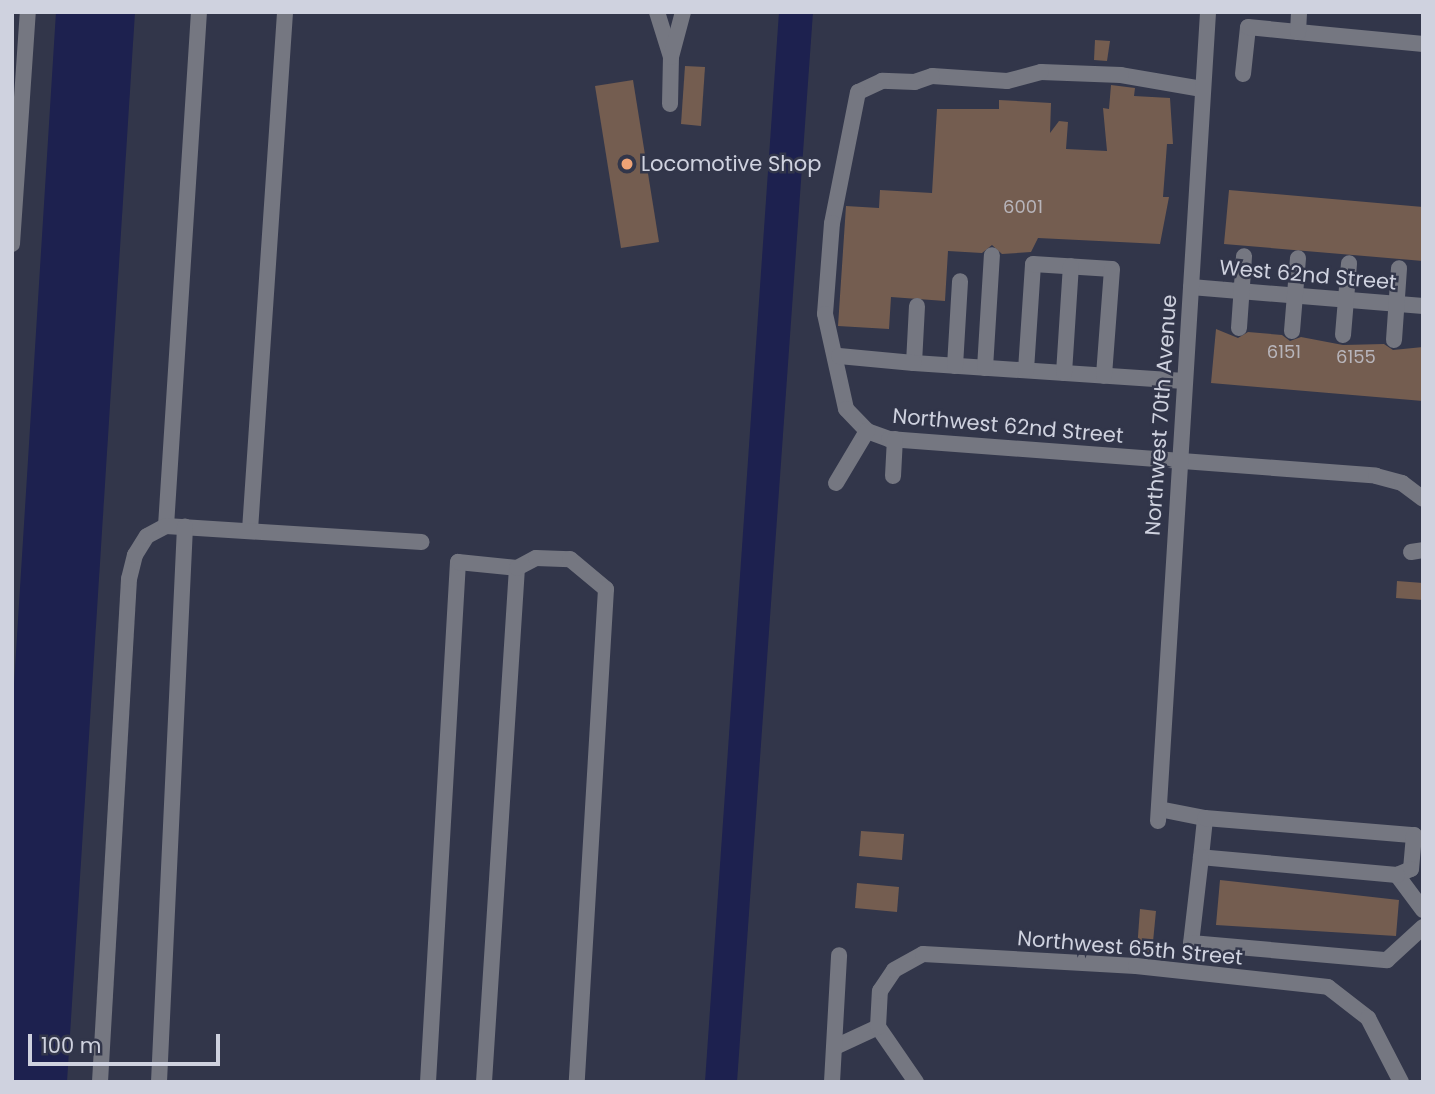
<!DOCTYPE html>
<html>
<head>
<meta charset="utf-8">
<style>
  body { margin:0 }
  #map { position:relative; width:1435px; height:1094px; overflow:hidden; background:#32364a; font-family:Poppins,sans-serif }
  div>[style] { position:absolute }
  .water>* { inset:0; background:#1d214f }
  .building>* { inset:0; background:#745d50 }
  .minor>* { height:16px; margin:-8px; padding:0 8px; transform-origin:8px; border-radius:8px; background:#757781 }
  .dots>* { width:19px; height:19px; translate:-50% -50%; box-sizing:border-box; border:4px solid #32364a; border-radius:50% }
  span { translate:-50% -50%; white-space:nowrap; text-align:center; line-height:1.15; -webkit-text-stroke:5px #32364a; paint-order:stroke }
  .number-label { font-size:18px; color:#b8b5bb }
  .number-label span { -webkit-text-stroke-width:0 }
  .poi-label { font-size:21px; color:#cfd2df }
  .left { translate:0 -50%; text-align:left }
  .street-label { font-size:21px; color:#cfd2df }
  .frame { position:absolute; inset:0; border:14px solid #cfd2df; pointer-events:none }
  .scale { position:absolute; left:28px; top:1034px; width:192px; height:32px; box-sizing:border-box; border:4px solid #cfd2df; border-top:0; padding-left:9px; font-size:21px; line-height:24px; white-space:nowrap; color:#cfd2df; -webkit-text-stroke:5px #32364a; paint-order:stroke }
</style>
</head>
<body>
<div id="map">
  <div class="water">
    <div style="clip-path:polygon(56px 12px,135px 12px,67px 1082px,12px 1082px,12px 716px)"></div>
    <div style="clip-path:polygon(779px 12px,813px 12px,737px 1082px,705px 1082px)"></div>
  </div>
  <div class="building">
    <div style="clip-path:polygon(1095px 40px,1110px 41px,1107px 61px,1094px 60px)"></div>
    <div style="clip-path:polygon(685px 66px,705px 67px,701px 126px,681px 124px)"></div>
    <div style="clip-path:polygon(633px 80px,659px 242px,621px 248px,595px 86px)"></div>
    <div style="clip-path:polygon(1111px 85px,1135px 88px,1134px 96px,1170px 98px,1173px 144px,1167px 144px,1163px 197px,1169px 197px,1160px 244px,1038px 238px,1031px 252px,1002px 254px,992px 245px,982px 253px,948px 251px,945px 301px,891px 297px,889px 329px,838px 326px,846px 206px,879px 208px,880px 190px,932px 193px,937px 109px,999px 109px,999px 100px,1051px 103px,1050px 133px,1059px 121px,1068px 122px,1066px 149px,1107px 151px,1103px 108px,1109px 109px)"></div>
    <div style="clip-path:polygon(1229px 190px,1423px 207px,1423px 261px,1224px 244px)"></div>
    <div style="clip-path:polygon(1216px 329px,1238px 338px,1248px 332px,1282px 335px,1290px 341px,1301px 337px,1343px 345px,1384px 344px,1393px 350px,1423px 347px,1423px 401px,1211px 383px)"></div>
    <div style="clip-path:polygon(1397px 581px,1423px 583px,1423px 600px,1396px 598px)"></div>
    <div style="clip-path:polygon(861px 831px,904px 834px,902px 860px,859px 856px)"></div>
    <div style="clip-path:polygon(1220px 880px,1399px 900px,1396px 936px,1216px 925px)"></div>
    <div style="clip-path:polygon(857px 883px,899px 887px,897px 912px,855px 908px)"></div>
    <div style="clip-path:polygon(1140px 909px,1156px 911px,1152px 952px,1137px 950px)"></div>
  </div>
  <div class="minor">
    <div style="left:657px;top:12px;width:47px;rotate:72.7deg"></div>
    <div style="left:1298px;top:32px;width:126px;rotate:5.5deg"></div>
    <div style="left:1243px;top:74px;width:47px;rotate:-83.9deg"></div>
    <div style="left:1248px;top:27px;width:50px;rotate:5.7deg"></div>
    <div style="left:1298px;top:32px;width:20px;rotate:-87deg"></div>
    <div style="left:1202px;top:89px;width:82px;rotate:-170.2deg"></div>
    <div style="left:1121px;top:75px;width:80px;rotate:-177.9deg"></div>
    <div style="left:1041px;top:72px;width:35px;rotate:165deg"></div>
    <div style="left:1007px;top:81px;width:75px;rotate:-176.2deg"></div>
    <div style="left:932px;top:76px;width:18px;rotate:161deg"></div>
    <div style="left:915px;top:82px;width:33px;rotate:-178deg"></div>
    <div style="left:882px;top:81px;width:26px;rotate:155deg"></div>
    <div style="left:858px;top:92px;width:134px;rotate:101.2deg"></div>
    <div style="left:832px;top:223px;width:91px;rotate:94.4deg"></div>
    <div style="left:825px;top:314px;width:97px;rotate:77.5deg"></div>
    <div style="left:846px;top:409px;width:30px;rotate:46deg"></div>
    <div style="left:867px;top:431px;width:23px;rotate:20deg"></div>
    <div style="left:889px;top:439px;width:488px;rotate:4.3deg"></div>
    <div style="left:1376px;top:476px;width:27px;rotate:15deg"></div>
    <div style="left:1402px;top:483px;width:26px;rotate:37deg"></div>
    <div style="left:670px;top:104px;width:47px;rotate:-88.8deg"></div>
    <div style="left:671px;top:57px;width:47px;rotate:-75.1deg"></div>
    <div style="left:12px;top:244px;width:233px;rotate:-86.1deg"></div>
    <div style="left:1191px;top:287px;width:233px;rotate:4.7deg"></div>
    <div style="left:917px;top:306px;width:57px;rotate:93deg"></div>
    <div style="left:914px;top:363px;width:271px;rotate:3.8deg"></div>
    <div style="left:1239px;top:328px;width:72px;rotate:-86deg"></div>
    <div style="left:1292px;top:331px;width:73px;rotate:-85.3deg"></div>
    <div style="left:1343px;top:335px;width:72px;rotate:-85.2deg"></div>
    <div style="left:1394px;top:340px;width:72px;rotate:-86deg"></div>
    <div style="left:839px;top:356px;width:75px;rotate:5.3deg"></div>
    <div style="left:955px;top:366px;width:85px;rotate:-86.6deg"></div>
    <div style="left:985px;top:368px;width:113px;rotate:-86.5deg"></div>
    <div style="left:1026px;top:370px;width:106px;rotate:-86.2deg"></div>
    <div style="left:1033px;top:264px;width:79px;rotate:3.6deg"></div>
    <div style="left:1112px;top:269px;width:107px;rotate:94.3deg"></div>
    <div style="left:1064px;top:373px;width:107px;rotate:-86.3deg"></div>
    <div style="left:893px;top:476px;width:37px;rotate:-87deg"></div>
    <div style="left:836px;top:483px;width:61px;rotate:-59.2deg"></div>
    <div style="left:166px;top:526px;width:515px;rotate:-86.33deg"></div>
    <div style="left:250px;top:530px;width:519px;rotate:-86.13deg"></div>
    <div style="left:1411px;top:552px;width:12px;rotate:-9deg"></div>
    <div style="left:1159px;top:809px;width:47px;rotate:11.1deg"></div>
    <div style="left:1158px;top:821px;width:811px;rotate:-86.46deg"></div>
    <div style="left:1201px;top:857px;width:39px;rotate:-84deg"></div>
    <div style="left:1205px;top:818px;width:210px;rotate:4.7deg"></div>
    <div style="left:1414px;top:835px;width:34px;rotate:95deg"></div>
    <div style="left:1411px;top:869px;width:15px;rotate:157deg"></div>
    <div style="left:1423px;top:910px;width:44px;rotate:-126.6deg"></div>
    <div style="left:1397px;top:875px;width:197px;rotate:-174.8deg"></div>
    <div style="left:1201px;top:857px;width:87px;rotate:96.6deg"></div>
    <div style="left:1191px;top:943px;width:197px;rotate:5deg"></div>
    <div style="left:1387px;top:960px;width:49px;rotate:-42.5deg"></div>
    <div style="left:835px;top:1047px;width:47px;rotate:-24.9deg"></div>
    <div style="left:100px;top:1082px;width:504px;rotate:-86.7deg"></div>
    <div style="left:129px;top:579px;width:25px;rotate:-76deg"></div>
    <div style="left:135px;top:555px;width:22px;rotate:-58deg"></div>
    <div style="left:147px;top:536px;width:21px;rotate:-28deg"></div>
    <div style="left:166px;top:526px;width:256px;rotate:3.6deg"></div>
    <div style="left:159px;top:1082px;width:556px;rotate:-87.32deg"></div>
    <div style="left:428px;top:1082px;width:521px;rotate:-86.7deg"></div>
    <div style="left:458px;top:562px;width:59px;rotate:5.8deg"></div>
    <div style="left:484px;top:1082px;width:515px;rotate:-86.33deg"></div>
    <div style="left:517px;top:568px;width:21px;rotate:-28deg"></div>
    <div style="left:536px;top:558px;width:34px;rotate:2deg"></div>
    <div style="left:570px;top:559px;width:47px;rotate:39.8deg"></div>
    <div style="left:606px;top:589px;width:494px;rotate:93.4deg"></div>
    <div style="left:832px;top:1082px;width:127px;rotate:-86.8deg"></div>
    <div style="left:916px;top:1082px;width:67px;rotate:-124.6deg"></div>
    <div style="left:878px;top:1027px;width:36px;rotate:-87deg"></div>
    <div style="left:880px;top:991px;width:25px;rotate:-56deg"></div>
    <div style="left:894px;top:970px;width:33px;rotate:-29deg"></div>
    <div style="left:923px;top:954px;width:213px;rotate:3.2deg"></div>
    <div style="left:1136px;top:966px;width:193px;rotate:6.2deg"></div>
    <div style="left:1328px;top:987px;width:51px;rotate:37.8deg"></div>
    <div style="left:1368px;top:1018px;width:72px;rotate:62.7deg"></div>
  </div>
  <div class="dots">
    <div style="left:627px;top:164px;background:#efa376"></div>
  </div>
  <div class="number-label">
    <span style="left:1023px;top:207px">6001</span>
    <span style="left:1284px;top:352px">6151</span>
    <span style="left:1356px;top:357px">6155</span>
  </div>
  <div class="poi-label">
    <span class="left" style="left:641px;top:164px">Locomotive Shop</span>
  </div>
  <div class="street-label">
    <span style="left:1308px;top:275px;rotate:5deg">West 62nd Street</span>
    <span style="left:1161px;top:415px;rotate:-86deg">Northwest 70th Avenue</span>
    <span style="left:1008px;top:426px;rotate:5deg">Northwest 62nd Street</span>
    <span style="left:1130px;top:948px;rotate:5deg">Northwest 65th Street</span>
  </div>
  <div class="frame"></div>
  <div class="scale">100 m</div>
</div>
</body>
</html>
